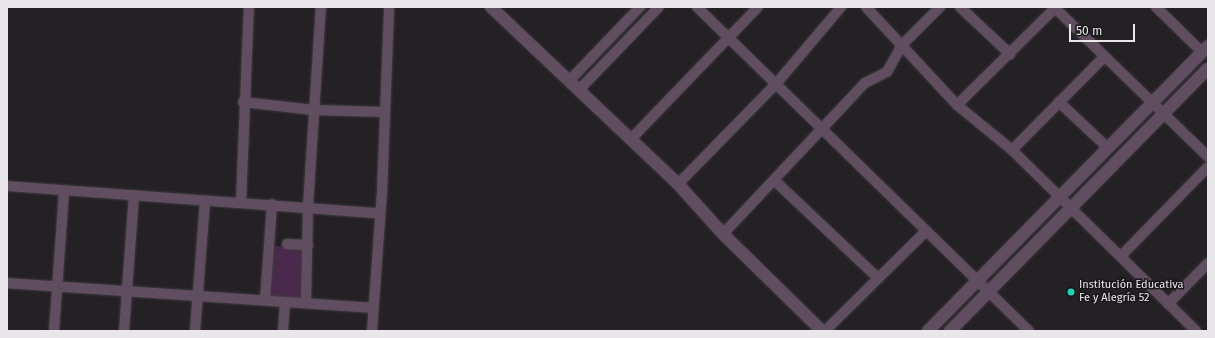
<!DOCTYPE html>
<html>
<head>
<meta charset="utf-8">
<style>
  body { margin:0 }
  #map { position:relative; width:1215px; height:338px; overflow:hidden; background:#242125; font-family:"Fira Sans",sans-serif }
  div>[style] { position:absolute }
  .green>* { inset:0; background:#4a2a4c }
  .roads { filter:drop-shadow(0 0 1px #403d40) drop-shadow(0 0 1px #403d40) }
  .minor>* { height:10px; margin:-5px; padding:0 5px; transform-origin:5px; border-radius:5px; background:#604e60 }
  .tertiary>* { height:12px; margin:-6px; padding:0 6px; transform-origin:6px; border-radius:6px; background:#604e60 }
  .dots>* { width:11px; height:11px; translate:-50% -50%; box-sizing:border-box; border:2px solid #1b181b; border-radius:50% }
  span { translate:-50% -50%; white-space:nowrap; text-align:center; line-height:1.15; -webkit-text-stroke:3px #1b181b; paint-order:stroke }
  .poi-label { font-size:11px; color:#e9e7e9 }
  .left { translate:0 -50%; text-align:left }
  .frame { position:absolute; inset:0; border:8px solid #e9e7e9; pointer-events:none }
  .scale { position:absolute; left:1069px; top:24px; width:66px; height:18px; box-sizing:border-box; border:2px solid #e9e7e9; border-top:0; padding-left:5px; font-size:12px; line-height:14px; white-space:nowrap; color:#e9e7e9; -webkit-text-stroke:3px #1b181b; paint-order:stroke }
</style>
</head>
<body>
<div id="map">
  <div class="green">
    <div style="clip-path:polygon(273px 246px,306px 248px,301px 300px,270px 298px)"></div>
  </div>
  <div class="roads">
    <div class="minor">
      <div style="left:697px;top:7px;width:464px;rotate:44.3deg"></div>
      <div style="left:866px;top:7px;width:134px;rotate:47.1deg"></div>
      <div style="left:957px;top:105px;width:71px;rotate:39.3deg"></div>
      <div style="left:1012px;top:150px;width:258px;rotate:44.5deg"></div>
      <div style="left:960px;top:7px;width:69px;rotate:43.2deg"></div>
      <div style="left:1054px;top:7px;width:215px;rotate:44.2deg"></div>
      <div style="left:1156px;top:7px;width:64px;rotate:44.4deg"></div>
      <div style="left:569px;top:81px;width:103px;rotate:-46.2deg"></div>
      <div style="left:579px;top:90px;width:115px;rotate:-46.1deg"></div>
      <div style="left:243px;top:102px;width:71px;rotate:6.4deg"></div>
      <div style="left:314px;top:110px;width:71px;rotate:1.6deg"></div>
      <div style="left:1059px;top:102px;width:67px;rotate:43.2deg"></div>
      <div style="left:957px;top:105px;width:138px;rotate:-44.7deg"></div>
      <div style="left:631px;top:139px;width:183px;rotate:-46.1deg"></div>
      <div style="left:1012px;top:150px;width:131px;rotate:-45.3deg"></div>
      <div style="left:774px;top:180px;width:143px;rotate:43.3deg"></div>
      <div style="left:678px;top:184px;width:140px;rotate:-45.6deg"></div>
      <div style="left:776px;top:84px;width:101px;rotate:-49.8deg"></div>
      <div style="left:7px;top:186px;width:373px;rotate:4.2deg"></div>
      <div style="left:241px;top:203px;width:196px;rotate:-87.7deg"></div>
      <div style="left:723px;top:234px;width:207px;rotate:-46.8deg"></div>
      <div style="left:865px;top:83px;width:25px;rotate:-27deg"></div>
      <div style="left:887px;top:72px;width:31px;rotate:-61deg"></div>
      <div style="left:902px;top:45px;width:54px;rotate:-45deg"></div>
      <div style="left:287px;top:244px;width:21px;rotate:3deg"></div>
      <div style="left:1121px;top:256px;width:124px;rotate:-45.7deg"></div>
      <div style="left:7px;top:283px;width:367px;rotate:3.9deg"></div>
      <div style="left:265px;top:300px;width:96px;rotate:-85.8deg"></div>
      <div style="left:306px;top:303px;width:97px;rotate:-88.8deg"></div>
      <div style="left:308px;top:206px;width:199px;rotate:-86.3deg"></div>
      <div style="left:1168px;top:304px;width:57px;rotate:-45.7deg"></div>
      <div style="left:54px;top:331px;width:141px;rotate:-85.9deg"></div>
      <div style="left:124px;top:331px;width:136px;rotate:-85.8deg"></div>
      <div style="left:195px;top:331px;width:131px;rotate:-85.6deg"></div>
      <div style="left:283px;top:331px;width:29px;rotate:-86deg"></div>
      <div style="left:372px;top:331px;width:138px;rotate:-85.9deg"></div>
      <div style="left:382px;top:193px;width:186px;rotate:-87.8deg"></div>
      <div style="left:825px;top:331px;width:142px;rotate:-44.7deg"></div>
    </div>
    <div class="tertiary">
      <div style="left:491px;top:7px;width:257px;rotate:43.4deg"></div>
      <div style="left:678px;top:184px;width:67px;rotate:48deg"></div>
      <div style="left:723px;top:234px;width:139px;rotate:44.4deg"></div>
      <div style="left:928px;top:331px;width:400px;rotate:-45.5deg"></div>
      <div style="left:950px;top:331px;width:368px;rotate:-45.5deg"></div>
    </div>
  </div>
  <div class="dots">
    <div style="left:1071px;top:292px;background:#1ad5b2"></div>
  </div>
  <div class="poi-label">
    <span class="left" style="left:1079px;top:292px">Institución Educativa<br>Fe y Alegría 52</span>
  </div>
  <div class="frame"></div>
  <div class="scale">50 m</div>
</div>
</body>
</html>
